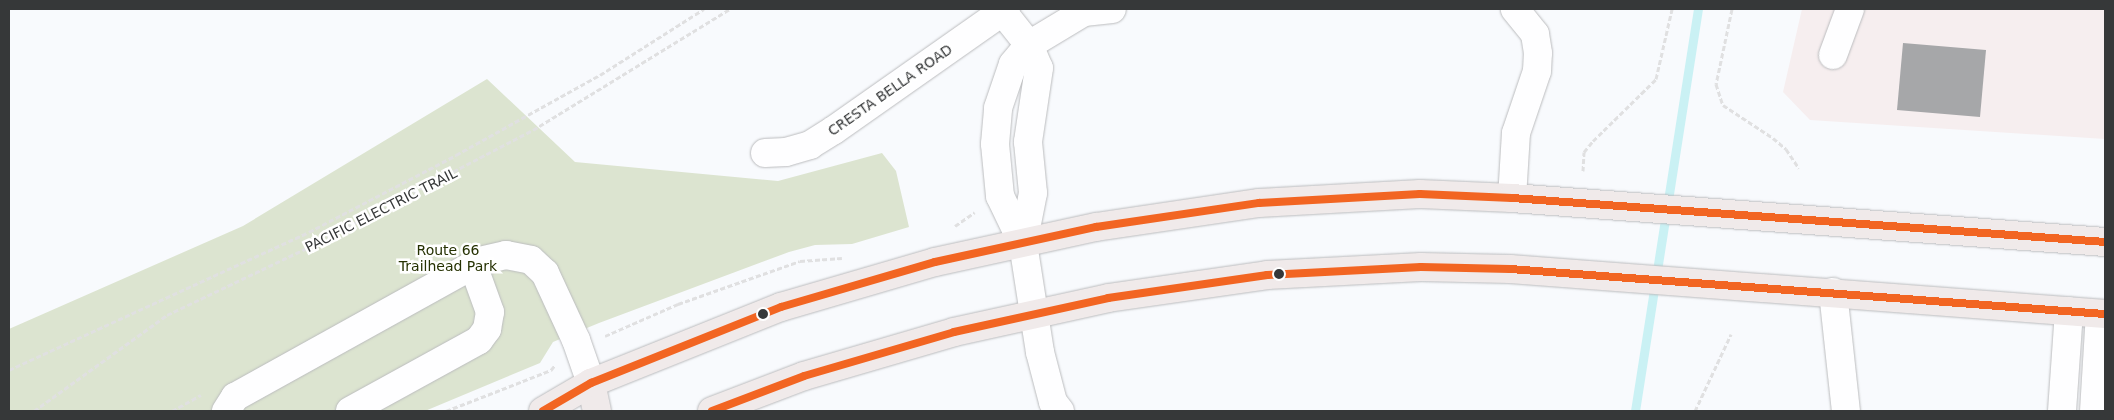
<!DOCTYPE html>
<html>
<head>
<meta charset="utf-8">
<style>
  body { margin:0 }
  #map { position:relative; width:2114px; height:420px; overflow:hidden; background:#f8fafd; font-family:"DejaVu Sans",sans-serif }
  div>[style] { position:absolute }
  .commercial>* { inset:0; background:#f6eeef }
  .green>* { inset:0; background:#dce4d0 }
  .stream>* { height:9px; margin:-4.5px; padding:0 4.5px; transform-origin:4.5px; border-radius:4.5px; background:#caf1f4 }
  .building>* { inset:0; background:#a6a7a9 }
  .path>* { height:3px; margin-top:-1.5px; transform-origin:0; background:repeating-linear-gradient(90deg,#e0e0e1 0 5px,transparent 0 7.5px) }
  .roads { filter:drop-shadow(0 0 1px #bbbcbe) drop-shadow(0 0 1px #bbbcbe) }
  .minor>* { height:28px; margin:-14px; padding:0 14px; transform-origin:14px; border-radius:14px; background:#fefeff }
  .major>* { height:28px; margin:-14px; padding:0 14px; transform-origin:14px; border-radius:14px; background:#f0eaea }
  .bus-1>* { height:8px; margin:-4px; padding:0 4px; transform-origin:4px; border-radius:4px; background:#f26522 }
  .dots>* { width:14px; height:14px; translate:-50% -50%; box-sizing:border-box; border:2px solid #fff; border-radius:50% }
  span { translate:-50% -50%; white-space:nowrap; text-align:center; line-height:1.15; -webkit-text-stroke:5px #fff; paint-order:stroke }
  .street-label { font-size:14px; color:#363839 }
  .park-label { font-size:14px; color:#253102 }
  .frame { position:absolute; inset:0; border:10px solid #363839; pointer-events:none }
</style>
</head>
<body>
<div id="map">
  <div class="commercial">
    <div style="clip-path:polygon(1802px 9px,2105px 9px,2105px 139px,1810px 120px,1783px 92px)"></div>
  </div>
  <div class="green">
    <div style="clip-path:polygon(487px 79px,575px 162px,778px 181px,882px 153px,896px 171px,909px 227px,852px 244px,815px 245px,789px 252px,599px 323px,553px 342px,540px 363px,425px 411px,9px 411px,9px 329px,243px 226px)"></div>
  </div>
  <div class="stream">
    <div style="left:1635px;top:411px;width:407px;rotate:-81.1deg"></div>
  </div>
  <div class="building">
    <div style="clip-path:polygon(1903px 43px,1986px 50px,1980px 117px,1897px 110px)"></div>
  </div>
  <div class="path">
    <div style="left:1732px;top:9px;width:77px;rotate:102deg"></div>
    <div style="left:1716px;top:84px;width:22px;rotate:72deg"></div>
    <div style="left:1723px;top:105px;width:60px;rotate:33.4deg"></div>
    <div style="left:1773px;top:138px;width:17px;rotate:40deg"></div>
    <div style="left:1786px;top:149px;width:23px;rotate:56deg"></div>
    <div style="left:1583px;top:171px;width:19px;rotate:-87deg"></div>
    <div style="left:1584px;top:152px;width:14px;rotate:-51deg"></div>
    <div style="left:1593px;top:141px;width:88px;rotate:-44.5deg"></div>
    <div style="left:1656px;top:79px;width:72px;rotate:-77.1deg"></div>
    <div style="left:955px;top:226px;width:24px;rotate:-35deg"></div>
    <div style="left:605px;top:336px;width:80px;rotate:-23.7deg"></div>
    <div style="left:678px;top:304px;width:129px;rotate:-19.4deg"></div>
    <div style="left:800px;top:261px;width:42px;rotate:-4.1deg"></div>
    <div style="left:9px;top:370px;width:330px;rotate:-24.7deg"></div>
    <div style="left:309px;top:232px;width:166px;rotate:-27.6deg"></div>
    <div style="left:456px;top:155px;width:165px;rotate:-29.1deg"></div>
    <div style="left:600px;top:75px;width:123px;rotate:-32.4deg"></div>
    <div style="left:34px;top:411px;width:164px;rotate:-35.8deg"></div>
    <div style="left:167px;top:315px;width:155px;rotate:-25.6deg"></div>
    <div style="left:307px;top:248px;width:255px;rotate:-27.6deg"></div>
    <div style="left:533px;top:130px;width:231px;rotate:-31.6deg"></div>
    <div style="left:172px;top:411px;width:33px;rotate:-29deg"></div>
    <div style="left:446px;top:411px;width:113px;rotate:-21.3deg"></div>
    <div style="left:551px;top:370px;width:6px;rotate:-51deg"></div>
    <div style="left:1695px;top:411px;width:85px;rotate:-64.9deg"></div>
  </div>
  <div class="roads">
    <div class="minor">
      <div style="left:1002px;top:11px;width:43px;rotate:51.5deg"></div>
      <div style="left:1029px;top:45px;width:25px;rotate:67deg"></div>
      <div style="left:1039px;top:68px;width:75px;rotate:98.5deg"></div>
      <div style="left:1028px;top:142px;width:51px;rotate:84.4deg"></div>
      <div style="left:1033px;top:193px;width:52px;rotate:101.1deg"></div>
      <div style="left:1833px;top:55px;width:49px;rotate:-69.7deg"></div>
      <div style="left:765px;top:153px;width:21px;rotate:-3deg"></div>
      <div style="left:786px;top:152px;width:25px;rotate:-16deg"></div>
      <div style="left:810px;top:145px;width:28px;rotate:-32deg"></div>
      <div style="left:834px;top:130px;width:210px;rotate:-35.1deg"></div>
      <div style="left:1512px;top:198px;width:65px;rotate:-86.5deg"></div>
      <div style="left:1516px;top:133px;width:65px;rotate:-71.3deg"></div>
      <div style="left:1537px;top:71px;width:18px;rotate:-87deg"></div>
      <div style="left:1538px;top:53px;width:19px;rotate:-99deg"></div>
      <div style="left:1535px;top:34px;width:32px;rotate:-129deg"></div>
      <div style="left:1833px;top:292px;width:120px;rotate:83.8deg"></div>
      <div style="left:226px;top:411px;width:17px;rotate:-57deg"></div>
      <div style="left:235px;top:397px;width:280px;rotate:-29deg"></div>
      <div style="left:480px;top:261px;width:27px;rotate:-13deg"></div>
      <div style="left:506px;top:255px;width:25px;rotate:11deg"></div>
      <div style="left:531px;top:260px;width:19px;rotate:43deg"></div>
      <div style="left:545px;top:273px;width:74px;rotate:65.2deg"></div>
      <div style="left:576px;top:340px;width:46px;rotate:70.8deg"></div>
      <div style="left:350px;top:411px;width:147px;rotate:-28.8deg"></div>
      <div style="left:479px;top:340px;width:14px;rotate:-54deg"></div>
      <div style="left:487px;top:329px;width:17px;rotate:-80deg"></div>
      <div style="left:490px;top:312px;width:50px;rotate:-109.9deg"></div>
      <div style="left:1060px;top:411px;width:11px;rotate:-128deg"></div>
      <div style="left:1053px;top:402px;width:52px;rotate:-104.6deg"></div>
      <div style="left:1040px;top:352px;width:109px;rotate:-98.9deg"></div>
      <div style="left:1023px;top:244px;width:53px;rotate:-115.6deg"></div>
      <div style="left:1000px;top:196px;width:52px;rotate:-95.5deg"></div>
      <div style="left:995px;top:144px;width:36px;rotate:-85deg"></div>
      <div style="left:998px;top:108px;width:46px;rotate:-71.2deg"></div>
      <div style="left:1013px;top:64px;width:25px;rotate:-50deg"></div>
      <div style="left:1029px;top:45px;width:64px;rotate:-31deg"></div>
      <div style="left:1084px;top:12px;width:28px;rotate:-6deg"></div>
      <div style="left:2062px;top:411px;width:100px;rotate:-86deg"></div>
      <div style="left:2094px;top:411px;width:97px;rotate:-86.5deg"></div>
    </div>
    <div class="major">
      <div style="left:591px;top:383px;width:29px;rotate:78deg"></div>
      <div style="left:543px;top:411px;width:56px;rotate:-30.3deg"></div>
      <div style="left:591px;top:383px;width:205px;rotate:-21.8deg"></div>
      <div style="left:781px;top:307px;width:160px;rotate:-16.3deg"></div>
      <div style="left:935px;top:262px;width:165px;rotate:-12.3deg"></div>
      <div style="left:1096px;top:227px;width:165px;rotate:-8.4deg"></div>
      <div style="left:1259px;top:203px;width:161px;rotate:-3.2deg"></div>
      <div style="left:1420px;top:194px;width:92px;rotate:2.5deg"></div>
      <div style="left:1512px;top:198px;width:595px;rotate:4.24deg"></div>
      <div style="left:712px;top:411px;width:98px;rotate:-20.8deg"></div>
      <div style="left:804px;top:376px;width:156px;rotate:-16.3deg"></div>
      <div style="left:954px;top:332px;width:158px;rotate:-12.4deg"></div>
      <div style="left:1108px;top:298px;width:161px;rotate:-8.2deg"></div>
      <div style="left:1267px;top:275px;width:154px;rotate:-3deg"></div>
      <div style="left:1421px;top:267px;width:89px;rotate:1.3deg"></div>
      <div style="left:1510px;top:269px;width:597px;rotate:4.33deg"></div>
    </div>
  </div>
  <div class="bus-1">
    <div style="left:543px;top:411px;width:56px;rotate:-30.3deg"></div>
    <div style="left:591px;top:383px;width:205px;rotate:-21.8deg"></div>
    <div style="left:781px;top:307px;width:160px;rotate:-16.3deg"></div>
    <div style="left:935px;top:262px;width:165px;rotate:-12.3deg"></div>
    <div style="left:1096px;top:227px;width:165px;rotate:-8.4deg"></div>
    <div style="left:1259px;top:203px;width:161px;rotate:-3.2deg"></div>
    <div style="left:1420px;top:194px;width:92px;rotate:2.5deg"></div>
    <div style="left:1512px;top:198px;width:595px;rotate:4.24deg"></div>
    <div style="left:712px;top:411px;width:98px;rotate:-20.8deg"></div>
    <div style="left:804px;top:376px;width:156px;rotate:-16.3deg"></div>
    <div style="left:954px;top:332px;width:158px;rotate:-12.4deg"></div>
    <div style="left:1108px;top:298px;width:161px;rotate:-8.2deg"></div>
    <div style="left:1267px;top:275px;width:154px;rotate:-3deg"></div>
    <div style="left:1421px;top:267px;width:89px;rotate:1.3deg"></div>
    <div style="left:1510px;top:269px;width:597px;rotate:4.33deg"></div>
  </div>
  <div class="dots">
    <div style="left:1279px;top:274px;background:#363839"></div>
    <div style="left:763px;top:314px;background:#363839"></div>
  </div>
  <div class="street-label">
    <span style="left:890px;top:90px;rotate:-35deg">CRESTA BELLA ROAD</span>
    <span style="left:381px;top:210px;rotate:-27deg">PACIFIC ELECTRIC TRAIL</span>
  </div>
  <div class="park-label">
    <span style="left:448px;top:258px">Route 66<br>Trailhead Park</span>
  </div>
  <div class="frame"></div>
</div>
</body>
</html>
